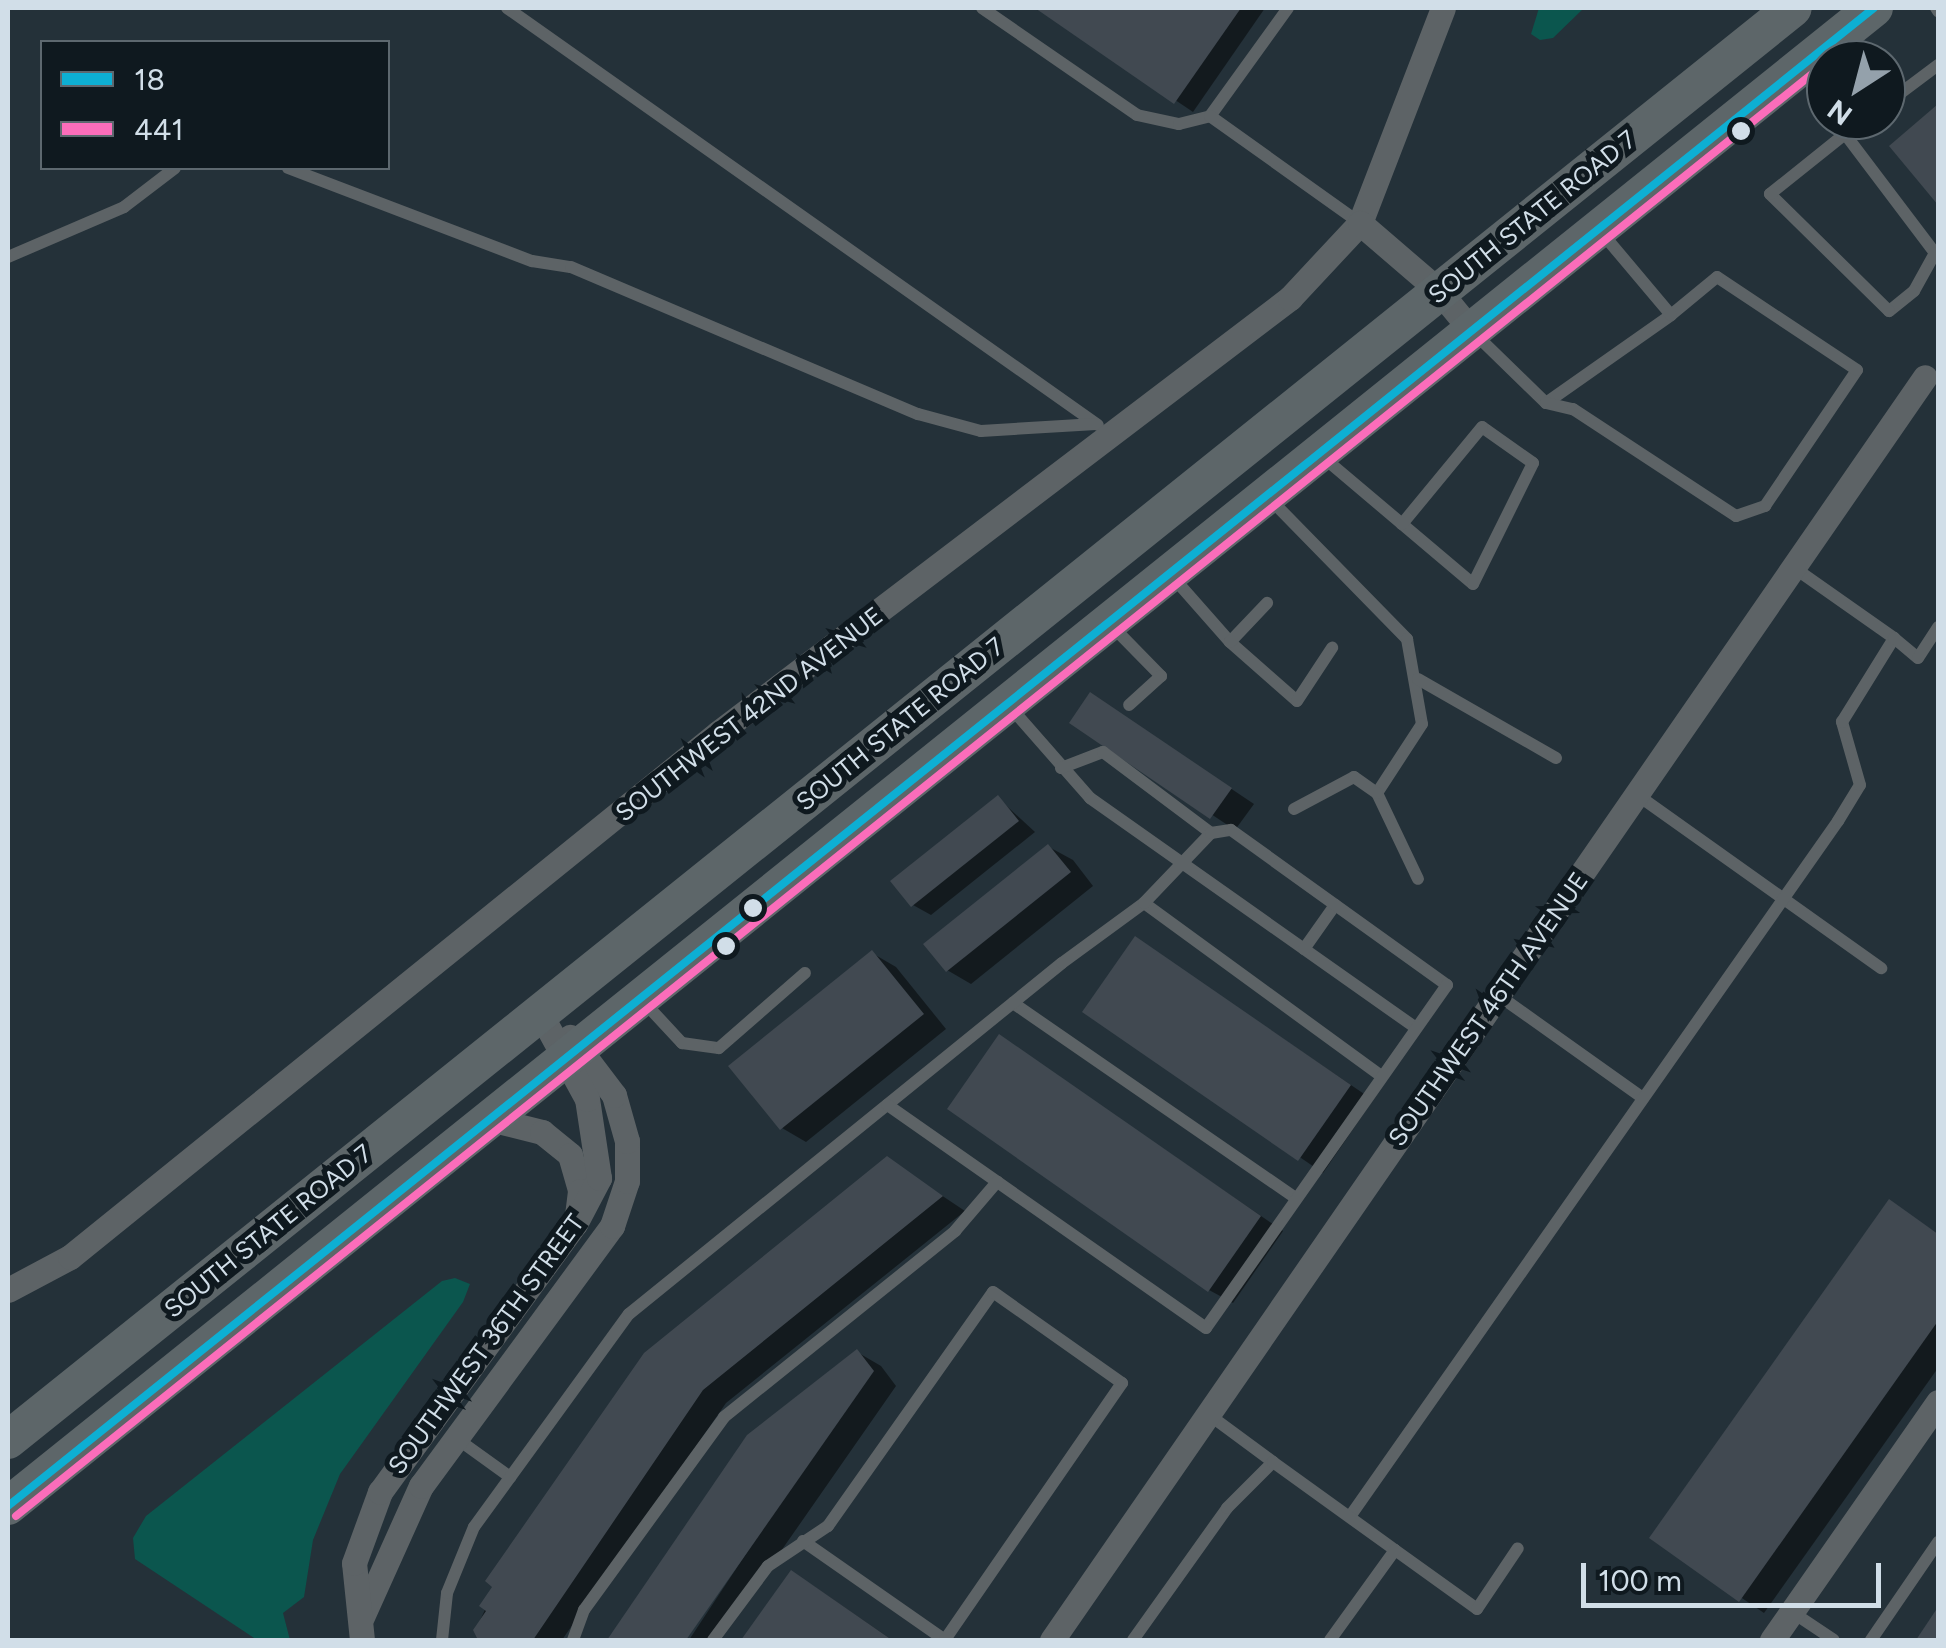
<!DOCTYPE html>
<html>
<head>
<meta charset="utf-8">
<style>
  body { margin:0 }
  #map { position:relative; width:1946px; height:1648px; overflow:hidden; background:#243139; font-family:Figtree,sans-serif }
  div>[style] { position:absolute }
  .water>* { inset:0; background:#0b564e }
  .shadow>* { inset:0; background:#0007 }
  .building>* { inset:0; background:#414951 }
  .lane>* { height:12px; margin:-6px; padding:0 6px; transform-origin:6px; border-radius:6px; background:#5d6366 }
  .street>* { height:25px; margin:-12.5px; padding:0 12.5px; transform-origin:12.5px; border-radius:12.5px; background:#5d6366 }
  .primary>* { height:38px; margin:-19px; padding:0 19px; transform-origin:19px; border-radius:19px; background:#5d6669 }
  .bus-1>* { height:8px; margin:-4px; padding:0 4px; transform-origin:4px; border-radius:4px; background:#0dafd3 }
  .bus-2>* { height:8px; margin:-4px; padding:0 4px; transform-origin:4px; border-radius:4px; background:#fb6dba }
  .dots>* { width:28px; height:28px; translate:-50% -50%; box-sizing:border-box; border:5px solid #0f191f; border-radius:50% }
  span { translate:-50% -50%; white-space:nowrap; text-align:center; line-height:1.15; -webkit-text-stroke:10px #0f191f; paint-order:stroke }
  .street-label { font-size:25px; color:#d1dee8 }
  .frame { position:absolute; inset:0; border:10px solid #d1dee8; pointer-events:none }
  .legend { position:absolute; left:40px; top:40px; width:350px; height:130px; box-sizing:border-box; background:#0f191f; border:2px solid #5d686f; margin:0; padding:12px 18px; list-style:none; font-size:30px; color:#d1dee8 }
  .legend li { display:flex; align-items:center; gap:20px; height:50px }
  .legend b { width:50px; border:2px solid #5d686f }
  .north { position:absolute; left:1806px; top:40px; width:100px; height:100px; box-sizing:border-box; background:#0f191f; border:2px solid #5d686f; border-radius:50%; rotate:216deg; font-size:28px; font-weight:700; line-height:40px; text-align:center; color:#d1dee8 }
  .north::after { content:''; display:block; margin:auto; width:35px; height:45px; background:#94a1ab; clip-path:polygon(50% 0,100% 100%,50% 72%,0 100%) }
  .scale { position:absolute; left:1581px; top:1563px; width:300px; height:45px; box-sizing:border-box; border:5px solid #d1dee8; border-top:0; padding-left:12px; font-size:30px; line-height:35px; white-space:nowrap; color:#d1dee8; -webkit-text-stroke:8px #0f191f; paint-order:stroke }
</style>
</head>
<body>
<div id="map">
  <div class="water">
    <div style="clip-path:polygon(1539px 8px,1584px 8px,1553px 38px,1540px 40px,1531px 34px)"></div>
    <div style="clip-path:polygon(455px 1278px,470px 1284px,463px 1302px,340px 1474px,313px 1540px,304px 1597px,283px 1613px,290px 1640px,257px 1640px,135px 1559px,133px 1538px,146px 1516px,442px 1281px)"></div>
  </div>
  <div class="shadow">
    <div style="clip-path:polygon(1039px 8px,1265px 8px,1193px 112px)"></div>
    <div style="clip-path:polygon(1091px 695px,1254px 804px,1235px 830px,1073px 722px)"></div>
    <div style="clip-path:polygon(998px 798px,1035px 832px,931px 915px,913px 905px,894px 882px)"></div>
    <div style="clip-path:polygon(1049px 847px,1073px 860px,1093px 886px,971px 984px,947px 970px)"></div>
    <div style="clip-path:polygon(1136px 939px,1373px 1100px,1323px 1173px,1086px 1011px)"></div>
    <div style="clip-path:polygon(872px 953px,896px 967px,946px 1029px,806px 1142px,782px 1128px)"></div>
    <div style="clip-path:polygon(1000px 1037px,1283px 1231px,1233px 1303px,1209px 1290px)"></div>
    <div style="clip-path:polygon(887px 1159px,965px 1211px,726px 1403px,562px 1640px,481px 1640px,485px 1635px,476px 1629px,496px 1586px)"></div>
    <div style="clip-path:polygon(1889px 1202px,1938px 1234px,1938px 1368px,1764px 1613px,1652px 1537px)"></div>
    <div style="clip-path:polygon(857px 1352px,881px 1366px,896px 1386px,719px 1640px,689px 1640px,792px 1484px,683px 1640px,610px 1640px)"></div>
    <div style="clip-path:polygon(792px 1573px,815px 1587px,892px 1640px,744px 1640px)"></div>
  </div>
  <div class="building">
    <div style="clip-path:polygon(1035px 8px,1241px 8px,1174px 104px)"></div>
    <div style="clip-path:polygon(1938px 104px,1938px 205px,1889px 146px)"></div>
    <div style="clip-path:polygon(1090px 692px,1232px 788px,1210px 819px,1069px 723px)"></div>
    <div style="clip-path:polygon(998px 795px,1019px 821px,911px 907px,890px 881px)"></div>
    <div style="clip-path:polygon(1048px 844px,1071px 872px,946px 972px,923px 944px)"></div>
    <div style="clip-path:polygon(1135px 936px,1351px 1085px,1298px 1161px,1082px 1012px)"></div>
    <div style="clip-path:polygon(872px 950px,924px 1014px,780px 1130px,728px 1066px)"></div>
    <div style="clip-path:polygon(999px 1034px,1261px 1216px,1208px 1292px,947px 1109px)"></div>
    <div style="clip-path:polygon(887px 1156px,943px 1196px,703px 1390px,533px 1640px,478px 1640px,473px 1630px,486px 1611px,479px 1606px,492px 1587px,485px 1581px,644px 1353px)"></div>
    <div style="clip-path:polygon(1889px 1199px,1938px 1234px,1938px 1321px,1739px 1602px,1649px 1538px)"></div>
    <div style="clip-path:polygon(857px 1349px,874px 1371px,686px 1640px,607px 1640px,747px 1435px)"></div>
    <div style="clip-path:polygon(791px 1570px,892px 1640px,741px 1640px)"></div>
    <div style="clip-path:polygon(1938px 1607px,1938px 1640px,1916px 1640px)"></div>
  </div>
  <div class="lane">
    <div style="left:507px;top:8px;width:723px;rotate:35.21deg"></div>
    <div style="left:982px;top:8px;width:188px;rotate:34.6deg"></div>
    <div style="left:1137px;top:115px;width:43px;rotate:12.1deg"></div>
    <div style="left:1179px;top:124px;width:32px;rotate:-14deg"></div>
    <div style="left:1288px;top:8px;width:133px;rotate:125.8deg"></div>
    <div style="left:1210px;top:116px;width:184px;rotate:35.5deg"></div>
    <div style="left:1936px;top:8px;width:4px;rotate:56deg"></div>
    <div style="left:1886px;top:104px;width:65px;rotate:-36.9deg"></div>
    <div style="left:1845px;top:134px;width:149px;rotate:52.9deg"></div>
    <div style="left:1935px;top:253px;width:43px;rotate:118.9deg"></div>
    <div style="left:1914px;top:291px;width:32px;rotate:141deg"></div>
    <div style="left:1889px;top:311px;width:167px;rotate:-135.5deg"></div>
    <div style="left:1770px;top:194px;width:96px;rotate:-38.7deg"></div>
    <div style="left:1845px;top:134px;width:24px;rotate:-35deg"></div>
    <div style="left:288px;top:168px;width:261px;rotate:20.9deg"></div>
    <div style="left:532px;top:261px;width:39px;rotate:9deg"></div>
    <div style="left:571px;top:267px;width:377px;rotate:23deg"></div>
    <div style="left:918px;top:414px;width:65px;rotate:15.1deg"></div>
    <div style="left:981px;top:431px;width:115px;rotate:-3.5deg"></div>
    <div style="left:8px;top:257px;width:126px;rotate:-23.3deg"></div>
    <div style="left:124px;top:207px;width:64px;rotate:-37.4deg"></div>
    <div style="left:1474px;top:333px;width:100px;rotate:44.2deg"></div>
    <div style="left:1546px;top:403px;width:153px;rotate:-35.1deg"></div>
    <div style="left:1546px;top:403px;width:28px;rotate:13deg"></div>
    <div style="left:1573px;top:409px;width:195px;rotate:33.3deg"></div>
    <div style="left:1736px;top:516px;width:31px;rotate:-19deg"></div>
    <div style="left:1765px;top:506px;width:164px;rotate:-55.9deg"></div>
    <div style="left:1857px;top:370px;width:168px;rotate:-146.4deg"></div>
    <div style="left:1717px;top:277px;width:60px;rotate:140.4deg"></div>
    <div style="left:1671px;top:315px;width:109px;rotate:-130.1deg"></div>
    <div style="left:1324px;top:458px;width:195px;rotate:40.2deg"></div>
    <div style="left:1473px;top:584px;width:135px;rotate:-63.6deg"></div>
    <div style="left:1533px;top:463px;width:62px;rotate:-144.8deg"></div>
    <div style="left:1482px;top:427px;width:126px;rotate:129.5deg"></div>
    <div style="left:1268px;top:497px;width:199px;rotate:45.6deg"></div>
    <div style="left:1407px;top:639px;width:86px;rotate:80deg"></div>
    <div style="left:1422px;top:724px;width:82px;rotate:123.1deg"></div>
    <div style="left:1377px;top:793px;width:95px;rotate:64.5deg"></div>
    <div style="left:1793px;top:567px;width:123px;rotate:35.1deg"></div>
    <div style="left:1171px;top:575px;width:89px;rotate:48.6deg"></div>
    <div style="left:1230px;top:642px;width:89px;rotate:41.4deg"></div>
    <div style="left:1297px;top:701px;width:64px;rotate:-56.6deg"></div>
    <div style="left:1110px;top:624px;width:73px;rotate:45.6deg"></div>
    <div style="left:1161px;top:676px;width:43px;rotate:137.8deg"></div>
    <div style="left:1230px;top:642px;width:54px;rotate:-46.5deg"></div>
    <div style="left:1418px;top:679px;width:159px;rotate:29.8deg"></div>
    <div style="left:1011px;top:708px;width:120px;rotate:48.7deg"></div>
    <div style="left:1090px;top:798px;width:398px;rotate:35.2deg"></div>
    <div style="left:1061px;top:768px;width:45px;rotate:-20.9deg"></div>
    <div style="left:1103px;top:752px;width:135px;rotate:36.9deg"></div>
    <div style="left:1636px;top:794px;width:301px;rotate:35.4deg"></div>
    <div style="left:1294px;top:809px;width:68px;rotate:-28.1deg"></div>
    <div style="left:1354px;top:777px;width:28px;rotate:35deg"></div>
    <div style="left:1144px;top:903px;width:293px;rotate:36.1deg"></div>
    <div style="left:1304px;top:949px;width:54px;rotate:-54.8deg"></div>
    <div style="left:1498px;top:995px;width:178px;rotate:35.4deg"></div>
    <div style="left:642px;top:1000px;width:59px;rotate:47.1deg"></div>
    <div style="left:682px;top:1043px;width:37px;rotate:8deg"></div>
    <div style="left:719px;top:1048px;width:114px;rotate:-41.1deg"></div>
    <div style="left:1013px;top:1003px;width:344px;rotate:34.6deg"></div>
    <div style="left:1208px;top:1414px;width:81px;rotate:36.4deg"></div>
    <div style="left:456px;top:1438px;width:67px;rotate:35.8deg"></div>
    <div style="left:1351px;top:1515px;width:848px;rotate:-54.94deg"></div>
    <div style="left:1838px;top:821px;width:42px;rotate:-58.6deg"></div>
    <div style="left:1860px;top:785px;width:66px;rotate:-105.9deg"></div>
    <div style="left:1842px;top:722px;width:99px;rotate:-58.2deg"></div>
    <div style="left:1894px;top:638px;width:31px;rotate:40deg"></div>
    <div style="left:1918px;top:658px;width:37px;rotate:-57deg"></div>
    <div style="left:803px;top:1541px;width:173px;rotate:34.9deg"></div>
    <div style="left:1395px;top:1550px;width:101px;rotate:35.7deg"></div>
    <div style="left:1477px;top:1609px;width:73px;rotate:-56.1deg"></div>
    <div style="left:1792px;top:1612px;width:50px;rotate:33.7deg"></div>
    <div style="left:442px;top:1640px;width:47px;rotate:-83.9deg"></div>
    <div style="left:447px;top:1593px;width:71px;rotate:-67.8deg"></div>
    <div style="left:474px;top:1527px;width:263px;rotate:-54deg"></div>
    <div style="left:629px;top:1314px;width:557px;rotate:-39.03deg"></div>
    <div style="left:1062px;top:963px;width:102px;rotate:-36.2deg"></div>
    <div style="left:1144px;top:903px;width:97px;rotate:-46.3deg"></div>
    <div style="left:1211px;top:833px;width:20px;rotate:-9deg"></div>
    <div style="left:1231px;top:830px;width:266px;rotate:35.7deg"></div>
    <div style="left:1447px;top:985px;width:419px;rotate:125.1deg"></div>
    <div style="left:1206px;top:1328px;width:389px;rotate:-145deg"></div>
    <div style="left:573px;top:1640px;width:32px;rotate:-70deg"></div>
    <div style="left:584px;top:1610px;width:238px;rotate:-54deg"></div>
    <div style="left:724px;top:1417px;width:297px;rotate:-38.8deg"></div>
    <div style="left:955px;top:1231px;width:65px;rotate:-49.4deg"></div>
    <div style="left:713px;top:1640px;width:92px;rotate:-53.4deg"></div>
    <div style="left:768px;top:1566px;width:72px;rotate:-33.7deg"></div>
    <div style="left:828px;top:1526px;width:286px;rotate:-54.8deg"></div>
    <div style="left:993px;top:1292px;width:158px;rotate:35.2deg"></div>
    <div style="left:1122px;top:1383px;width:312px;rotate:124.6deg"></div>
    <div style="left:1133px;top:1640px;width:162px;rotate:-54.5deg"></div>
    <div style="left:1227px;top:1508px;width:65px;rotate:-45deg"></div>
    <div style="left:1273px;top:1462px;width:150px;rotate:35.8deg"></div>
    <div style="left:1395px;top:1550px;width:111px;rotate:125.8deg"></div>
    <div style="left:1871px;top:1640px;width:119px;rotate:-55.6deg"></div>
  </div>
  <div class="street">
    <div style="left:1360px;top:223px;width:230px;rotate:-68.9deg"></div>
    <div style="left:490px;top:1119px;width:54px;rotate:14deg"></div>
    <div style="left:542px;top:1132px;width:36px;rotate:39deg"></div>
    <div style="left:570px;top:1155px;width:37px;rotate:74deg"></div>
    <div style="left:580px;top:1191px;width:23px;rotate:97deg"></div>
    <div style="left:8px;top:1290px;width:70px;rotate:-28deg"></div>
    <div style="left:70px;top:1257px;width:833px;rotate:-38.96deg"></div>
    <div style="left:718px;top:733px;width:719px;rotate:-37.25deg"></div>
    <div style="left:1290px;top:298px;width:103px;rotate:-47deg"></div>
    <div style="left:1360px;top:223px;width:104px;rotate:40.7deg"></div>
    <div style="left:1439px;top:291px;width:50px;rotate:50.6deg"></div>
    <div style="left:362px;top:1617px;width:144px;rotate:-65.8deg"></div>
    <div style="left:421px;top:1486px;width:323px;rotate:-53.7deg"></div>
    <div style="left:612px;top:1226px;width:47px;rotate:-71.6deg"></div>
    <div style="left:627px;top:1181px;width:40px;rotate:-90deg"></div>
    <div style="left:627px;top:1141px;width:48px;rotate:-105.8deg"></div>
    <div style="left:614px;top:1095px;width:73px;rotate:-127.2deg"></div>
    <div style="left:362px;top:1640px;width:77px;rotate:-95.9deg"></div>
    <div style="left:354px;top:1563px;width:76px;rotate:-69.9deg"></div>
    <div style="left:380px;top:1492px;width:331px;rotate:-54deg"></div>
    <div style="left:575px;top:1224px;width:52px;rotate:-62.4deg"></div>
    <div style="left:599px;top:1178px;width:80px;rotate:-98.6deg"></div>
    <div style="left:587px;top:1099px;width:98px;rotate:-118.7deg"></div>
    <div style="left:1052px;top:1640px;width:1535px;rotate:-55.35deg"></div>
    <div style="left:1772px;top:1640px;width:290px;rotate:-55.1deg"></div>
  </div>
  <div class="primary">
    <div style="left:8px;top:1440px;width:2288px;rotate:-38.74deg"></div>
    <div style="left:8px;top:1506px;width:2393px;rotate:-38.76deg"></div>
  </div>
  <div class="bus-1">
    <div style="left:8px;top:1506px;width:2393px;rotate:-38.76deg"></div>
  </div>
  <div class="bus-2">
    <div style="left:16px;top:1516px;width:2321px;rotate:-38.76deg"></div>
  </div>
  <div class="dots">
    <div style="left:1741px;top:131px;background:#d1dee8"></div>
    <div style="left:753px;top:908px;background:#d1dee8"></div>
    <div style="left:726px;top:946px;background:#d1dee8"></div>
  </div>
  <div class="street-label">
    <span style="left:1532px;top:217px;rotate:-39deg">SOUTH STATE ROAD 7</span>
    <span style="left:749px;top:714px;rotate:-38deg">SOUTHWEST 42ND AVENUE</span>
    <span style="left:900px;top:724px;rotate:-39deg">SOUTH STATE ROAD 7</span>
    <span style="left:1488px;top:1009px;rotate:-55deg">SOUTHWEST 46TH AVENUE</span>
    <span style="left:268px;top:1231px;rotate:-39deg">SOUTH STATE ROAD 7</span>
    <span style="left:486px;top:1344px;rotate:-54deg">SOUTHWEST 36TH STREET</span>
  </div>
  <div class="frame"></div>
  <ul class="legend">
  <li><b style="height:12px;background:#0dafd3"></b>18</li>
  <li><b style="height:12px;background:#fb6dba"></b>441</li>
  </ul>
  <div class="north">N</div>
  <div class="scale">100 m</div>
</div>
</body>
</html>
